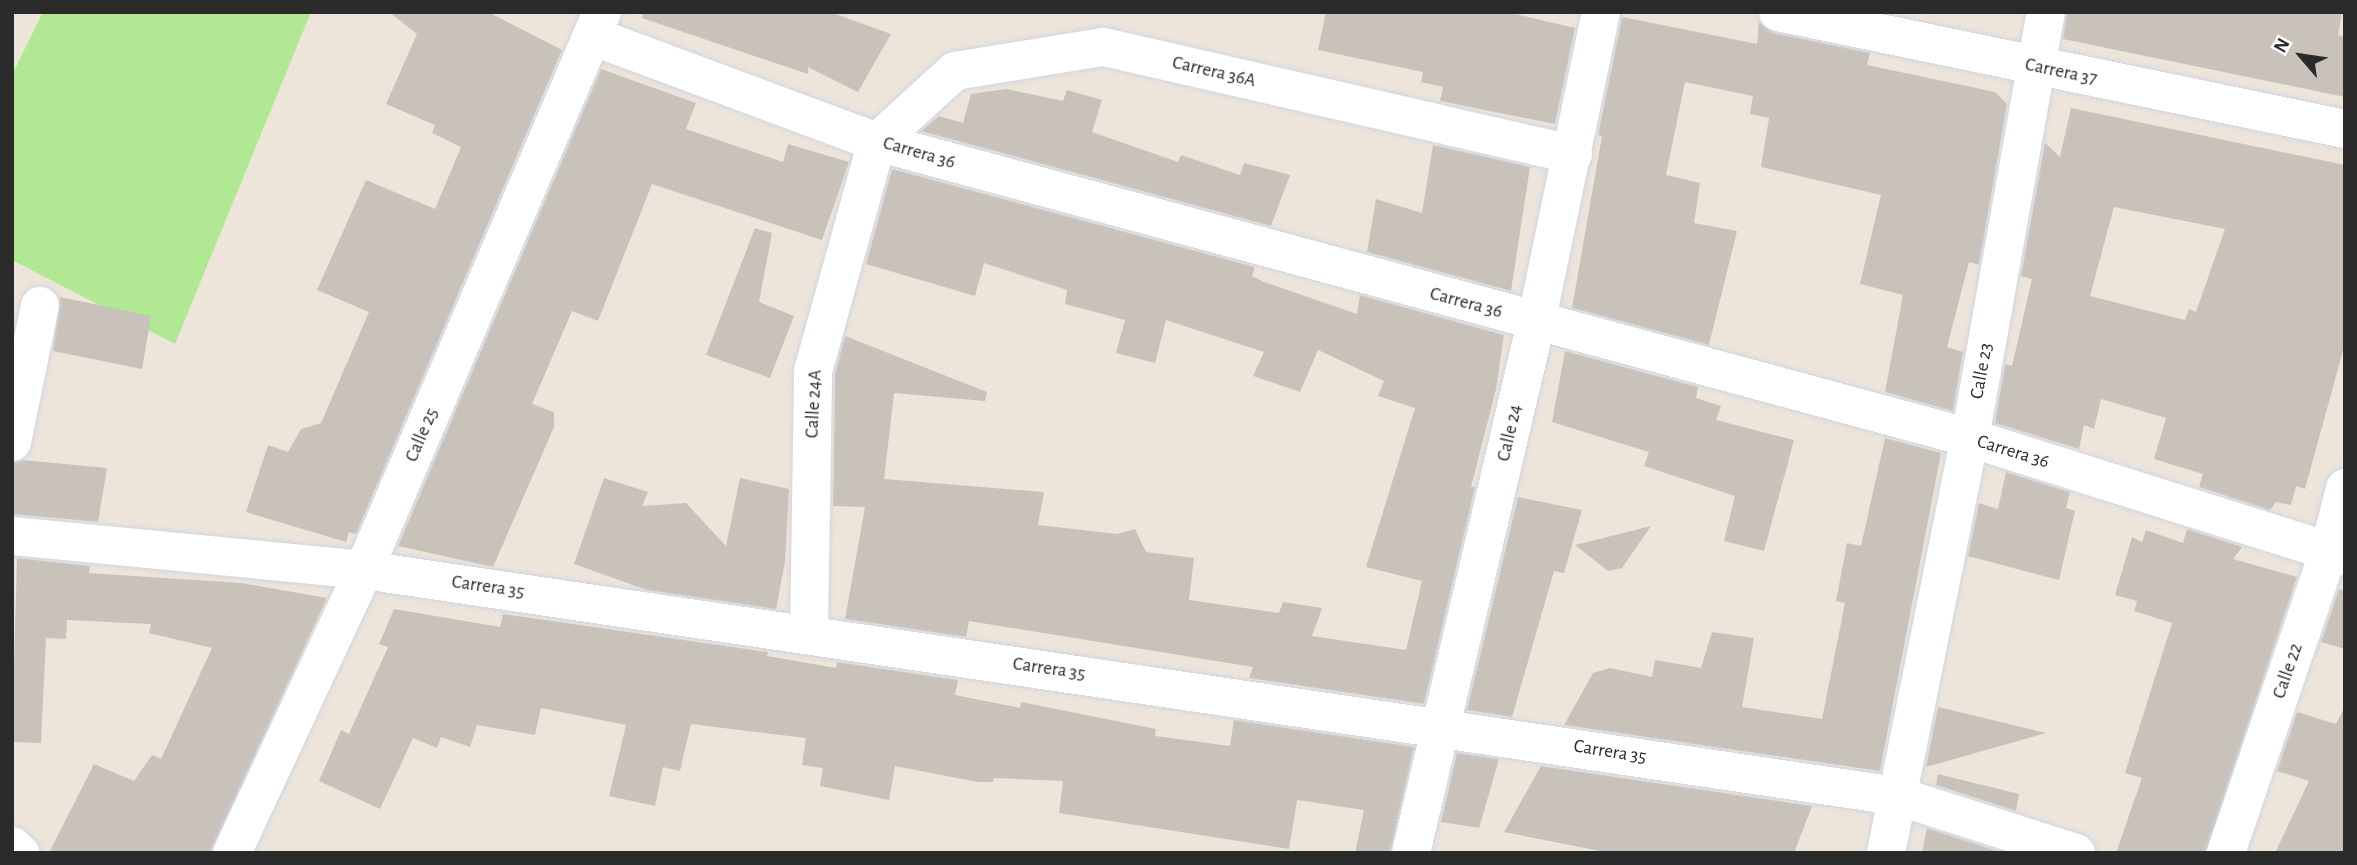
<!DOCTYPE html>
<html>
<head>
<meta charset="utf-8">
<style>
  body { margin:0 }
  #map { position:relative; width:2357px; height:865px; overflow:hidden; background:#ede5da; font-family:"Alegreya Sans",sans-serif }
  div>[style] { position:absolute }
  .green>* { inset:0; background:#b1e893 }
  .building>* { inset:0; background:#c8c2ba }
  .roads { filter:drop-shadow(0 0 2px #d0d4e4) drop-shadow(0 0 2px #d0d4e4) }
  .minor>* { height:38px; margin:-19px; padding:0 19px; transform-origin:19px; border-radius:19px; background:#fff }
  span { translate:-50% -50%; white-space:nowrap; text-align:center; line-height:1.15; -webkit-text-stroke:6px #fff; paint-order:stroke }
  .street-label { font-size:19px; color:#2a2a2a }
  .frame { position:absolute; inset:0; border:14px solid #2a2a2a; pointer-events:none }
  .north { position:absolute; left:2266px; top:21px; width:70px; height:70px; -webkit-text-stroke:5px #fff; paint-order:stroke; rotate:299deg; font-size:19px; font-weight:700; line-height:28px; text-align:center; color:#2a2a2a }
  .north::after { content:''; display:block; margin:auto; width:24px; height:32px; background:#2a2a2a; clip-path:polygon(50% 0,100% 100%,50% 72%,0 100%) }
</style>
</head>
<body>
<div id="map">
  <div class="green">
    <div style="clip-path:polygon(43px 12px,311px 12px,175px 344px,12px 260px,12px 75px)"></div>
  </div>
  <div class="building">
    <div style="clip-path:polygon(389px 12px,488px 12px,562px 50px,356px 534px,349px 532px,346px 542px,246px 512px,268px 445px,288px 452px,301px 429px,321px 423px,369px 312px,317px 290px,366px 180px,435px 209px,461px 147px,432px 133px,435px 125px,386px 104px,417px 34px)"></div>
    <div style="clip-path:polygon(643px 12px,830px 12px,891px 34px,858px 92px,808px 67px,808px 74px,642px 18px)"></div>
    <div style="clip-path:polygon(1326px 12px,1507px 12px,1575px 28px,1555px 124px,1440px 101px,1443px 87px,1421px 82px,1423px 72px,1318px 50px)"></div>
    <div style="clip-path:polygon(2067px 12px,2342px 12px,2338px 35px,2345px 37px,2345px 97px,2063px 39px)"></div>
    <div style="clip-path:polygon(1622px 17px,1757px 44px,1759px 22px,1774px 33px,1870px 53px,1867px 65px,1995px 92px,2007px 104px,1979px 265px,1969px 262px,1947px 347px,1963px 352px,1953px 411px,1885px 392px,1903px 295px,1860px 284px,1881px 195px,1761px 167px,1769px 118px,1750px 114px,1753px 96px,1685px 82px,1666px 175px,1700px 183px,1694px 223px,1737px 231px,1709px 345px,1572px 308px,1602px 136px,1598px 135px)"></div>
    <div style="clip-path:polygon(601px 69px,696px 103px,686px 129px,783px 162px,788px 144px,849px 162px,822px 240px,652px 184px,598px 321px,572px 311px,532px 404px,554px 412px,554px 427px,493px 567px,398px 546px)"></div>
    <div style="clip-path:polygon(1006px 89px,1063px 101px,1067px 90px,1102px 100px,1092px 132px,1178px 162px,1181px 155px,1240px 175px,1244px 163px,1290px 175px,1271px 226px,921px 131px,939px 116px,963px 123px,971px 94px)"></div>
    <div style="clip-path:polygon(evenodd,2071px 108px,2345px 165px,2345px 343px,2305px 489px,2296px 486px,2291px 505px,2276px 502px,2270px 510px,2199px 487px,2203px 474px,2154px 459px,2166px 418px,2101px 399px,2094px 429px,2084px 425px,2079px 449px,1995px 423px,2005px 364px,2012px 366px,2032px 279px,2021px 276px,2045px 143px,2060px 157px,2071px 108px,2114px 207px,2225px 229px,2196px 312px,2189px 309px,2185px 320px,2090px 296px,2114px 207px)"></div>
    <div style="clip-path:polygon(1433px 145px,1530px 167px,1511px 291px,1367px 252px,1376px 199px,1422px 213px)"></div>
    <div style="clip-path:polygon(892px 169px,1255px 267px,1252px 276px,1264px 282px,1357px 314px,1360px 295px,1504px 335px,1496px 389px,1471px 487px,1475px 487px,1424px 704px,1249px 678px,1253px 667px,969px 621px,966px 637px,845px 619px,865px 507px,833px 506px,835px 374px,845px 336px,987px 392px,985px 401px,894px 393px,884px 479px,1044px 492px,1038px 525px,1117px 534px,1135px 529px,1146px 552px,1194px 558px,1189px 600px,1279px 613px,1283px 602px,1322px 608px,1312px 636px,1406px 650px,1422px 581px,1366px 567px,1415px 408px,1378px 396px,1384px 381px,1318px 350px,1300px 392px,1253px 376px,1264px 352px,1166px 320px,1155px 363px,1116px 353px,1125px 320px,1065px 304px,1067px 290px,984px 263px,975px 296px,866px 264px)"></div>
    <div style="clip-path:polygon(755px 228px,772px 233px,759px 302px,794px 316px,770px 378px,706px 355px)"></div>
    <div style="clip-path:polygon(60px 297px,151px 316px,142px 369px,53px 351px)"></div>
    <div style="clip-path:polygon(1565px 351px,1698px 387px,1696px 398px,1721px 406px,1716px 420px,1794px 440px,1764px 551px,1724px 541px,1735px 496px,1644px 466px,1649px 452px,1552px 422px)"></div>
    <div style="clip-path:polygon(1885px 438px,1941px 453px,1880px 771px,1564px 725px,1593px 673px,1610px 668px,1652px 677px,1655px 660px,1701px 668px,1712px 632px,1754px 638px,1742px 707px,1822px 719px,1845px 603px,1836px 601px,1847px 543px,1861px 546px)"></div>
    <div style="clip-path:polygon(23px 460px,107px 468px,98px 522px,12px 514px,12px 463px)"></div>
    <div style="clip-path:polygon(2006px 472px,2070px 492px,2066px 508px,2075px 511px,2059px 580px,1968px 556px,1979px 503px,1998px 509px)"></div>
    <div style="clip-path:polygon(604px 478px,648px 492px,642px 506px,686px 503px,726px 546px,740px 478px,789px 489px,785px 562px,776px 609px,647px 590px,574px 564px)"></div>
    <div style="clip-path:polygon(1518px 497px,1582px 510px,1564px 573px,1554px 571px,1512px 717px,1467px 710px)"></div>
    <div style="clip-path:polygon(1651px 526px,1622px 568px,1608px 571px,1575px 545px)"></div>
    <div style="clip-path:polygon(2187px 529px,2242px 547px,2233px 559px,2297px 577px,2205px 853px,2116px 853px,2142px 778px,2125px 773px,2172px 623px,2134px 611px,2137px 601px,2115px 595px,2132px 537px,2142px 542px,2146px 530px,2183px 543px)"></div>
    <div style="clip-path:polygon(17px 558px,90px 566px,89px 573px,241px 583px,327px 598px,210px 853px,49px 853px,94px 764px,134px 781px,152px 755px,161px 759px,212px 648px,149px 633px,151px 624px,67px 620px,66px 639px,46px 638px,41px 743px,12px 742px)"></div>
    <div style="clip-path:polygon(2339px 589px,2345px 591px,2345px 649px,2321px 642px)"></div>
    <div style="clip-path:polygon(394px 609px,500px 627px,503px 614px,768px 652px,767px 656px,836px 668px,837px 662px,958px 680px,955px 695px,1020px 708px,1021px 702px,1156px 729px,1155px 736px,1230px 746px,1234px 720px,1414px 747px,1390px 853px,1355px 853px,1364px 810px,1297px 800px,1289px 849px,1059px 813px,1063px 781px,994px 778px,993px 782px,978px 782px,895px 766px,889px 800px,820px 786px,823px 768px,802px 765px,806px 738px,691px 724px,680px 771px,663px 767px,655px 806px,609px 796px,626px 725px,541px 708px,535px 735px,477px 725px,470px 747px,441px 737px,437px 748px,413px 738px,380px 809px,319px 781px,341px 730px,349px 734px,388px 647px,379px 644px)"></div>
    <div style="clip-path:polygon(2345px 706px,2345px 853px,2275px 853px,2309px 781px,2277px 771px,2297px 712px,2336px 724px)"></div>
    <div style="clip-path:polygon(1938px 707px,2046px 733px,1926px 767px)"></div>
    <div style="clip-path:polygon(1457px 753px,1499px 759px,1479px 828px,1441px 822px)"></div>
    <div style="clip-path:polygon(1541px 766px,1812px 806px,1794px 853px,1610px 853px,1504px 832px)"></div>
    <div style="clip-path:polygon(1938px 774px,2019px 794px,2016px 811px,1936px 785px)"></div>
    <div style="clip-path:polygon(1927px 828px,2003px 853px,1922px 853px)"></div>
  </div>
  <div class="roads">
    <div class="minor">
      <div style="left:1778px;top:12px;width:579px;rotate:11.66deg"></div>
      <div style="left:592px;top:36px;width:304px;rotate:20.4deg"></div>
      <div style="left:877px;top:142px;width:1132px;rotate:15.15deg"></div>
      <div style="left:1970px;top:438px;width:393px;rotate:17.5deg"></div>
      <div style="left:12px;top:442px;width:139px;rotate:-78.4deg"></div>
      <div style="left:12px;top:536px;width:354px;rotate:5.5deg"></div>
      <div style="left:364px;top:570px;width:1550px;rotate:8.39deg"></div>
      <div style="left:1897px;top:796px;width:188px;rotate:17.7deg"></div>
      <div style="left:809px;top:634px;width:263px;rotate:-89.1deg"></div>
      <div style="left:813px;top:371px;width:238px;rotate:-74.4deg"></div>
      <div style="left:877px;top:142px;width:105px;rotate:-42.3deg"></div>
      <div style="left:955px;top:71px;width:151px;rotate:-9.2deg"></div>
      <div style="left:1104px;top:47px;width:481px;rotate:12.9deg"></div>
      <div style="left:12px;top:846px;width:11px;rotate:41deg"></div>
      <div style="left:232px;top:853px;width:312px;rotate:-65deg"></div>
      <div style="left:364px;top:570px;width:607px;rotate:-66.9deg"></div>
      <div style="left:1411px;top:853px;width:545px;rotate:-76.73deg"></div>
      <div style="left:1536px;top:323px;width:318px;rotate:-78.2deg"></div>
      <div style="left:1886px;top:853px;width:423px;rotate:-78.6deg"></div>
      <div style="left:1970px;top:438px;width:433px;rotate:-79.9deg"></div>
      <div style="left:2226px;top:853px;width:319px;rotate:-71.2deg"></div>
      <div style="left:2329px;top:551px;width:65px;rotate:-75.7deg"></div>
    </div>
  </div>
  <div class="street-label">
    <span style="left:1214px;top:72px;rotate:13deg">Carrera 36A</span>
    <span style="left:2061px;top:72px;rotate:12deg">Carrera 37</span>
    <span style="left:919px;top:153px;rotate:16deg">Carrera 36</span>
    <span style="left:1466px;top:303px;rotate:15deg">Carrera 36</span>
    <span style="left:1982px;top:371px;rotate:-80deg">Calle 23</span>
    <span style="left:814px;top:404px;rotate:-87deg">Calle 24A</span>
    <span style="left:1510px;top:433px;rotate:-77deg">Calle 24</span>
    <span style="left:422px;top:435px;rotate:-67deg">Calle 25</span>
    <span style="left:2013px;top:452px;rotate:17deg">Carrera 36</span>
    <span style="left:488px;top:587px;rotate:8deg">Carrera 35</span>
    <span style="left:1049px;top:669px;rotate:8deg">Carrera 35</span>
    <span style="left:2288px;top:671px;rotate:-71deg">Calle 22</span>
    <span style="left:1610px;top:752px;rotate:9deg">Carrera 35</span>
  </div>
  <div class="frame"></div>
  <div class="north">N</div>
</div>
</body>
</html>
